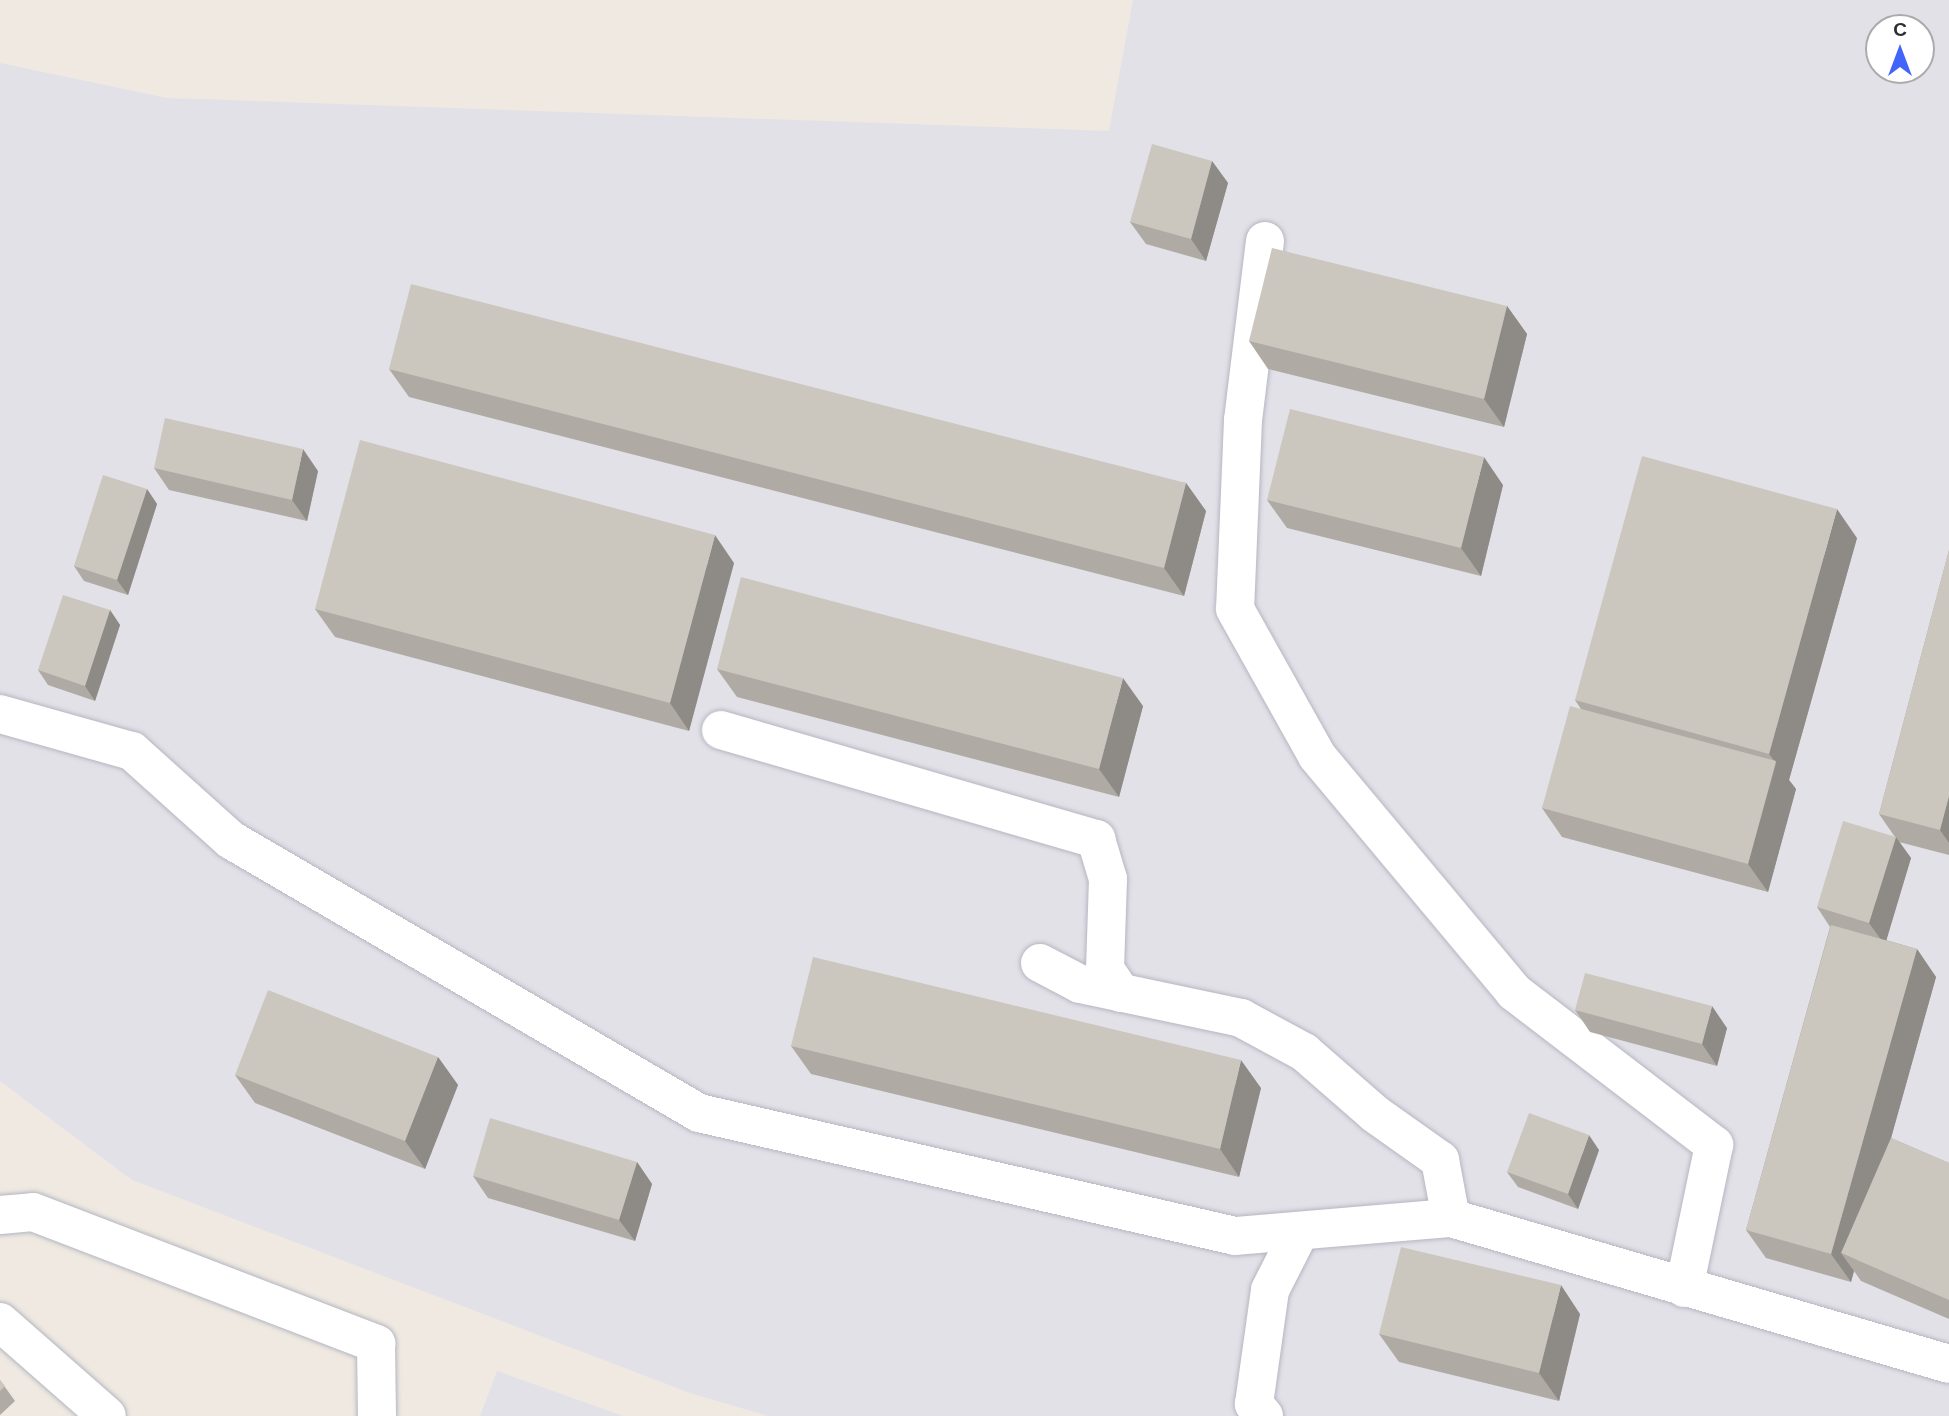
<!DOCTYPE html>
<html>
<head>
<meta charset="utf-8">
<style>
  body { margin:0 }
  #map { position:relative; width:1949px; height:1416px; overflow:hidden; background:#efe9e1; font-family:Arial,sans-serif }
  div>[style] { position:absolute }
  .industrial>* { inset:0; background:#e3e1e8 }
  .roads { filter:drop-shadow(0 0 2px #b4b7c1) drop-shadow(0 0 2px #b4b7c1) }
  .minor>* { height:38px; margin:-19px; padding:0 19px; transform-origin:19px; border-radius:19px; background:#fff }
  .wall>* { inset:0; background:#afaba4 }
  .shaded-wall>* { inset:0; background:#8e8b86 }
  .building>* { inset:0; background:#cbc7bf }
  span { translate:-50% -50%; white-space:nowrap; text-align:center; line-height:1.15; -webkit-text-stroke:7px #fff; paint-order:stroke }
  .north { position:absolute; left:1865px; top:14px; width:70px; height:70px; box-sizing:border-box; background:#fff; border:2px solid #ababab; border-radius:50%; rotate:0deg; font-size:19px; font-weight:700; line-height:28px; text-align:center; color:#2e2e2e }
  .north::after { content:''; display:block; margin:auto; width:24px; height:32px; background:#4264fb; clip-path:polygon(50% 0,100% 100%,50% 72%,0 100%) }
</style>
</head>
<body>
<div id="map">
  <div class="industrial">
    <div style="clip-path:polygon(evenodd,1133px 0,1949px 0,1949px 1416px,768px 1416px,690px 1393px,132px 1180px,0 1081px,0 63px,167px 98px,1109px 131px,1133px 0,1879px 28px,1921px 28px,1921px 70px,1879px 70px,1879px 28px)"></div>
    <div style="clip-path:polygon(497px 1371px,623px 1416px,480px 1416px)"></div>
  </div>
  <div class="roads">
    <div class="minor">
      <div style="left:1265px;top:241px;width:180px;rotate:97deg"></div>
      <div style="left:1243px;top:420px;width:189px;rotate:92.4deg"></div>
      <div style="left:1235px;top:609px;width:168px;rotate:60.8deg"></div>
      <div style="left:1317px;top:756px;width:307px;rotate:50.1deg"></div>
      <div style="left:1514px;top:992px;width:252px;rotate:37.4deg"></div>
      <div style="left:1714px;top:1145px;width:146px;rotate:101.8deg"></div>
      <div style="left:0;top:714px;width:137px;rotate:15.7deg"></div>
      <div style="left:132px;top:751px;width:133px;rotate:42deg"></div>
      <div style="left:231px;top:840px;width:542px;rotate:30.26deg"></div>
      <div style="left:699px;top:1113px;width:550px;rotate:12.92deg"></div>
      <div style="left:1235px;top:1236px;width:217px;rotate:-4.8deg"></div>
      <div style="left:1451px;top:1218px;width:519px;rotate:16.34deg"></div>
      <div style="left:721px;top:730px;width:391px;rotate:16.2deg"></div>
      <div style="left:1096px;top:839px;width:42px;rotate:73.3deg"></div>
      <div style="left:1108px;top:879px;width:90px;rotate:91.9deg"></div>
      <div style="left:1105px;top:969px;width:29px;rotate:56deg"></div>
      <div style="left:1040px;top:963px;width:45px;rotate:27.7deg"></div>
      <div style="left:1080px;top:984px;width:165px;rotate:11.9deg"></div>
      <div style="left:1241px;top:1018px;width:72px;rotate:28.4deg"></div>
      <div style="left:1304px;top:1052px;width:94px;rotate:41.1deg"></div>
      <div style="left:1375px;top:1114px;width:80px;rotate:35.3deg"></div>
      <div style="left:1440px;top:1160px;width:59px;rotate:79.3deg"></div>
      <div style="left:0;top:1215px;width:33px;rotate:-5deg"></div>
      <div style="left:33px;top:1212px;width:368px;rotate:21deg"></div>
      <div style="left:376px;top:1344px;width:72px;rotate:89.2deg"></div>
      <div style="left:0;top:1322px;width:142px;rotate:41.3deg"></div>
      <div style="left:1264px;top:1416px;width:16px;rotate:-130deg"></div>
      <div style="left:1254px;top:1404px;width:115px;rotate:-82deg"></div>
      <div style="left:1270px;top:1290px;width:66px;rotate:-63deg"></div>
    </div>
  </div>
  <div class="wall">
    <div style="clip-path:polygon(1212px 161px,1228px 183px,1206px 261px,1146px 244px,1130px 222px)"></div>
    <div style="clip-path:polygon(1507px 306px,1527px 334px,1504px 427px,1268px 369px,1249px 341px)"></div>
    <div style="clip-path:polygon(389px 369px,1186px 483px,1206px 511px,1184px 596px,409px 397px)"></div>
    <div style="clip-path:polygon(154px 468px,318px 471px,307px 521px,169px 490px)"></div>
    <div style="clip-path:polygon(1503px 485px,1481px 576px,1287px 528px,1267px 500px)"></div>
    <div style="clip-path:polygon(147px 489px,157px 504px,128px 595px,84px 581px,74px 566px)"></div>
    <div style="clip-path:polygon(1857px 538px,1789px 780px,1796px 789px,1768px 892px,1562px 837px,1542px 808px,1581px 709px,1575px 700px)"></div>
    <div style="clip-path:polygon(1949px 550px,1949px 855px,1899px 842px,1911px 858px,1886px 940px,1917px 949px,1936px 977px,1891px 1138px,1949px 1163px,1949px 1319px,1861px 1281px,1854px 1271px,1851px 1282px,1766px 1258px,1746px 1230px,1830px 927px,1817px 907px,1895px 837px,1879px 814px)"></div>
    <div style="clip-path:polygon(734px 563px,689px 731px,335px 637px,315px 609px)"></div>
    <div style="clip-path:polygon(110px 610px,120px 625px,95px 701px,48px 685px,38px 670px)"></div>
    <div style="clip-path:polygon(717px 669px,1143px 706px,1119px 797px,737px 697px)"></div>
    <div style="clip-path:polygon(1575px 1010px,1727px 1028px,1717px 1066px,1590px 1032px)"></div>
    <div style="clip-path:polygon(791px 1046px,1261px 1088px,1239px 1177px,811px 1074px)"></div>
    <div style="clip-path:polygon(438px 1057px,458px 1085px,425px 1169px,255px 1103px,235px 1075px)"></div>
    <div style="clip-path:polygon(1599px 1150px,1578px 1209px,1518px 1187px,1507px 1172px)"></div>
    <div style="clip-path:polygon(637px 1162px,652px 1184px,635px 1241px,488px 1198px,473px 1176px)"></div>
    <div style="clip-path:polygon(1580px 1314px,1559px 1401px,1399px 1362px,1379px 1334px)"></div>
    <div style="clip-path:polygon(0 1380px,15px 1401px,0 1415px)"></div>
  </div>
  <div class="shaded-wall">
    <div style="clip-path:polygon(1212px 161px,1228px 183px,1206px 261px,1191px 239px)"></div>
    <div style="clip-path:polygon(1507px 306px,1527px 334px,1504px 427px,1484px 399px)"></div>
    <div style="clip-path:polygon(303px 449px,318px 471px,307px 521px,292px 500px)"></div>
    <div style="clip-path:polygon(1484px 457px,1503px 485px,1481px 576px,1461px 548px)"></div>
    <div style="clip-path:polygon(1186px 483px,1206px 511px,1184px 596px,1164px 568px)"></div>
    <div style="clip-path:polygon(147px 489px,157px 504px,128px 595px,117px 580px)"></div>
    <div style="clip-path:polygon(1837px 509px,1857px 538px,1789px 780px,1796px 789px,1768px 892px,1748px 864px,1776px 763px,1769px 754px)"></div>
    <div style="clip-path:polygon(715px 535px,734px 563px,689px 731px,670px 703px)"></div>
    <div style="clip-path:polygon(110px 610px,120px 625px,95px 701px,85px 686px)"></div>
    <div style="clip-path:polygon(1123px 678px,1143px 706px,1119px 797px,1099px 769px)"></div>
    <div style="clip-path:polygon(1949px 796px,1949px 843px,1940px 830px)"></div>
    <div style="clip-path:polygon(1896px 837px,1911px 858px,1885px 945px,1869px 923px)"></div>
    <div style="clip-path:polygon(1917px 949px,1936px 977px,1857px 1260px,1841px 1253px,1854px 1271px,1851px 1282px,1831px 1254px)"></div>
    <div style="clip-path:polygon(1712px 1006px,1727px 1028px,1717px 1066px,1702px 1044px)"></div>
    <div style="clip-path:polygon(438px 1057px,458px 1085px,425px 1169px,405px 1141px)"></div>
    <div style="clip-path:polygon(1241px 1060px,1261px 1088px,1239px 1177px,1220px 1149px)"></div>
    <div style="clip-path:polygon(1589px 1135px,1599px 1150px,1578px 1209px,1568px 1194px)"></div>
    <div style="clip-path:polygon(637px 1162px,652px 1184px,635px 1241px,619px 1220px)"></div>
    <div style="clip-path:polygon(1561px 1285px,1580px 1314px,1559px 1401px,1539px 1373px)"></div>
  </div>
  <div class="building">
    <div style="clip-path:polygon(1152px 144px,1212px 161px,1191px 239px,1130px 222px)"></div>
    <div style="clip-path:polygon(1272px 248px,1507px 306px,1484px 399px,1249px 341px)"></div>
    <div style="clip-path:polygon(411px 284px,1186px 483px,1164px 568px,389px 369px)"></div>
    <div style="clip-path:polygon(1290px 409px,1484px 457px,1461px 548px,1267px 500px)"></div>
    <div style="clip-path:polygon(165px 418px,303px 449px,292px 500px,154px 468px)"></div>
    <div style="clip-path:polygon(360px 440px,715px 535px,670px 703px,315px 609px)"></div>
    <div style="clip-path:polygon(1642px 456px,1837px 509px,1769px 754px,1575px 700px)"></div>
    <div style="clip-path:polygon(103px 475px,147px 489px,117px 580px,74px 566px)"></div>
    <div style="clip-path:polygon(1949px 550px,1949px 796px,1940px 830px,1879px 814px)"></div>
    <div style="clip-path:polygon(741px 577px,1123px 678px,1099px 769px,717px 669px)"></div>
    <div style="clip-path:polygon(63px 595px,110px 610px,85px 686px,38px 670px)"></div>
    <div style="clip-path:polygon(1570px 706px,1776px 761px,1748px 864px,1542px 808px)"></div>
    <div style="clip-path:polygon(1843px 821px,1896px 837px,1869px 923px,1817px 907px)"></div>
    <div style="clip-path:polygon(1831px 925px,1917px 949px,1831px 1254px,1746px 1230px)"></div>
    <div style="clip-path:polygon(813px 957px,1241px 1060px,1220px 1149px,791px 1046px)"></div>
    <div style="clip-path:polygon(1585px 973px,1712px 1006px,1702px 1044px,1575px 1010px)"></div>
    <div style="clip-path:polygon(268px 990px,438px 1057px,405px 1141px,235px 1075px)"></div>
    <div style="clip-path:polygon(1529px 1113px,1589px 1135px,1568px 1194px,1507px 1172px)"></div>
    <div style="clip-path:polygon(490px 1118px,637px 1162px,619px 1220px,473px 1176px)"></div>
    <div style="clip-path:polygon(1891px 1138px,1949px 1163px,1949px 1300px,1841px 1253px)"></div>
    <div style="clip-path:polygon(1401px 1247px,1561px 1285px,1539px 1373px,1379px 1334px)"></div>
    <div style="clip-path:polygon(0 1380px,5px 1386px,0 1391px)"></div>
  </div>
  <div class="north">С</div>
</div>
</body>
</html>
